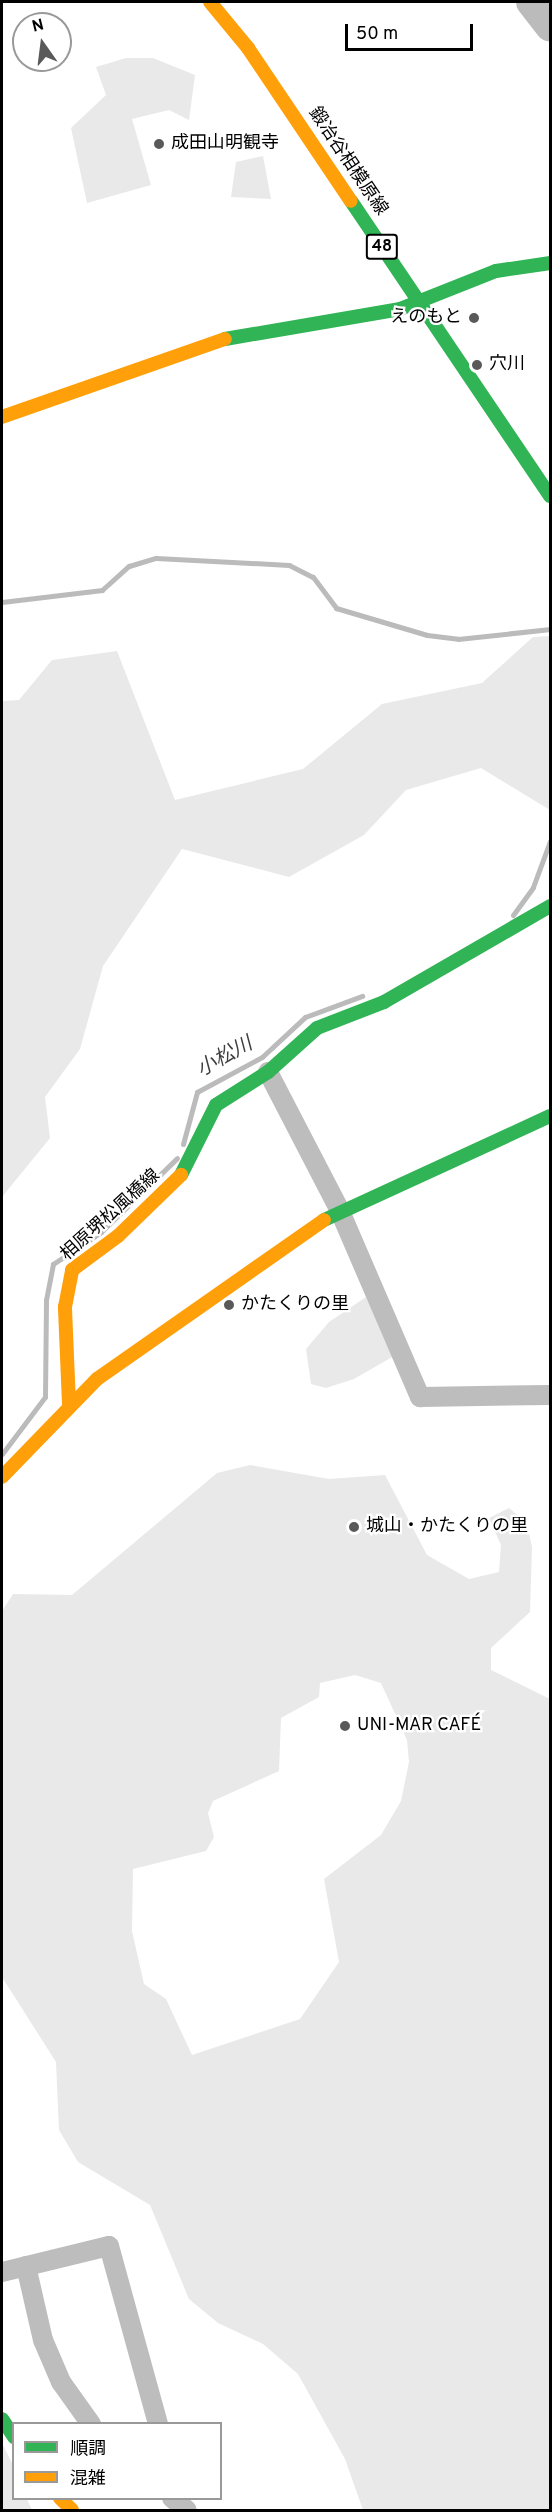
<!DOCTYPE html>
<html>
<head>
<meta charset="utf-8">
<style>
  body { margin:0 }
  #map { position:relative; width:552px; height:2512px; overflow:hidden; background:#fff; font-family:Overpass,"Noto Sans JP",sans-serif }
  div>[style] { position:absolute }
  .green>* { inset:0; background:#e9e9e9 }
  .stream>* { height:5px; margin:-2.5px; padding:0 2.5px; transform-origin:2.5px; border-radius:2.5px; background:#bbb }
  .river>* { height:30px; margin:-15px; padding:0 15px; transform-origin:15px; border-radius:15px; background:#bbb }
  .street>* { height:20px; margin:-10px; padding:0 10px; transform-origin:10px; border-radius:10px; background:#bdbdbd }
  .fast>* { height:14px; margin:-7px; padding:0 7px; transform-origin:7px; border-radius:7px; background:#30b455 }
  .slow>* { height:14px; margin:-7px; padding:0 7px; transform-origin:7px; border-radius:7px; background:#ff9f0a }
  .dots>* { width:16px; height:16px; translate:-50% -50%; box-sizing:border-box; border:3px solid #fff; border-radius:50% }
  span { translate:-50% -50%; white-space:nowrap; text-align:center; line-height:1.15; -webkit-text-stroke:4.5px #fff; paint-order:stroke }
  .shield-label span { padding:2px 4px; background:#fff; border:2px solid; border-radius:4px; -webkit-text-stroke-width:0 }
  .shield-label { font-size:16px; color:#000; font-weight:700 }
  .poi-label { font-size:18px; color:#000 }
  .left { translate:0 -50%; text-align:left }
  .right { translate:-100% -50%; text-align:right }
  .street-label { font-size:18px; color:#000 }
  .water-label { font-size:20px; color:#3f3f3f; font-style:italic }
  .frame { position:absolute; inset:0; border:3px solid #000; pointer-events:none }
  .legend { position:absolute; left:12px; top:2422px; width:210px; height:78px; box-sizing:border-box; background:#fff; border:2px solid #999; margin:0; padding:8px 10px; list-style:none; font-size:18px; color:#000 }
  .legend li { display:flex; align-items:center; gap:12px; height:30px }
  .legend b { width:30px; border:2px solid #999 }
  .north { position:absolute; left:12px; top:12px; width:60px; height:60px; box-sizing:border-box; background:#fff; border:2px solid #999; border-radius:50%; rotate:346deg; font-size:16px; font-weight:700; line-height:24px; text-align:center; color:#000 }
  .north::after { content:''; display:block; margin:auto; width:21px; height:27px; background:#595959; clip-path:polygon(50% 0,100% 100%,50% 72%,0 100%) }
  .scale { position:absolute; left:345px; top:24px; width:128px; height:27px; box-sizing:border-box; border:3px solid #000; border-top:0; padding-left:8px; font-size:18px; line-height:21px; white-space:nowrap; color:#000; -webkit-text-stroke:4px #fff; paint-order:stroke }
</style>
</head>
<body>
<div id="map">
  <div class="green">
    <i style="clip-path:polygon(126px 58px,153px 58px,195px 75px,189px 120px,169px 110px,132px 119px,151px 185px,87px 203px,71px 128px,106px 95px,96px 67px)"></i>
    <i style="clip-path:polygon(263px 156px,271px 199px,231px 197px,236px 162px)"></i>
    <i style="clip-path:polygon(550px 636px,550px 810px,481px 768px,406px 790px,364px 835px,289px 877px,182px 849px,103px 966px,80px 1049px,45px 1097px,50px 1138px,2px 1197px,2px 701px,19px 700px,52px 660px,117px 651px,175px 800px,303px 769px,382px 704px,482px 683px,533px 637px)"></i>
    <i style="clip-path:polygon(366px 1297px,394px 1356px,354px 1379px,326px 1388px,311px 1384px,306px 1349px,329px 1322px)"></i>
    <i style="clip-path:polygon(evenodd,250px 1465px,329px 1479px,385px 1475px,427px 1555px,469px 1579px,499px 1572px,501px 1545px,489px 1518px,509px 1508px,527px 1523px,532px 1547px,530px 1612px,491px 1648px,491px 1670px,550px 1699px,550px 2510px,363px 2510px,345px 2459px,298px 2374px,263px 2344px,218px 2323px,189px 2299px,150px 2205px,78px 2162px,59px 2130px,56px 2062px,2px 1977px,2px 1611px,13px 1594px,72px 1595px,217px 1473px,250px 1465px,355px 1675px,381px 1683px,407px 1740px,409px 1762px,401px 1801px,381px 1835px,324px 1879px,339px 1962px,300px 2019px,192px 2055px,166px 1999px,144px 1984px,132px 1931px,133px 1869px,206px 1851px,214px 1837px,208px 1813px,213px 1801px,279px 1771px,281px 1718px,319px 1697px,320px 1683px,355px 1675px)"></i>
    <i style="clip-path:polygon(2px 2443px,13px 2465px,14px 2498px,27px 2499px,32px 2510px,2px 2510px)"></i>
  </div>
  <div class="stream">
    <i style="left:2px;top:602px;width:101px;rotate:-6.8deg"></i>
    <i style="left:102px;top:590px;width:36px;rotate:-42deg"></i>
    <i style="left:129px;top:566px;width:28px;rotate:-17deg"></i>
    <i style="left:156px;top:558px;width:133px;rotate:3deg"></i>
    <i style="left:289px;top:565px;width:27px;rotate:27deg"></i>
    <i style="left:313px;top:577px;width:39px;rotate:53deg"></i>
    <i style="left:336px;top:608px;width:95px;rotate:16.5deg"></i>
    <i style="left:427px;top:635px;width:31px;rotate:7deg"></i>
    <i style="left:458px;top:639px;width:93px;rotate:-6.2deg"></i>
    <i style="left:513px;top:915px;width:34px;rotate:-54deg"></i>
    <i style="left:533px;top:887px;width:49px;rotate:-69.7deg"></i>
    <i style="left:183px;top:1144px;width:54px;rotate:-74.9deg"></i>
    <i style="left:197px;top:1092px;width:74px;rotate:-28.3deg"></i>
    <i style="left:262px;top:1057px;width:59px;rotate:-42.9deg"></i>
    <i style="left:305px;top:1017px;width:61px;rotate:-20.2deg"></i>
    <i style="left:2px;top:1454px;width:71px;rotate:-53deg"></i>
    <i style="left:45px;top:1397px;width:97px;rotate:-89.4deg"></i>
    <i style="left:46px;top:1300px;width:37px;rotate:-79deg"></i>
    <i style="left:53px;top:1264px;width:58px;rotate:-33.7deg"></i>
    <i style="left:101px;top:1232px;width:106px;rotate:-44.2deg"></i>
  </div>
  <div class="river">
    <i style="left:531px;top:2px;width:31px;rotate:52deg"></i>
  </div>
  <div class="street">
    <i style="left:268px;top:1072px;width:154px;rotate:62.6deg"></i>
    <i style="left:339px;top:1209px;width:205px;rotate:66.7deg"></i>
    <i style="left:420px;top:1397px;width:130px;rotate:-0.9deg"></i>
    <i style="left:26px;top:2266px;width:76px;rotate:77.1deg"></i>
    <i style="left:43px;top:2340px;width:46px;rotate:66.8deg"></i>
    <i style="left:61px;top:2382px;width:52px;rotate:54.5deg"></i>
    <i style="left:2px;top:2272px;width:110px;rotate:-13.7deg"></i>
    <i style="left:109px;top:2246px;width:185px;rotate:74.6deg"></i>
    <i style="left:172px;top:2498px;width:19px;rotate:39deg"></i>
  </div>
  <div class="fast">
    <i style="left:351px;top:201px;width:356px;rotate:56deg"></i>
    <i style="left:225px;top:339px;width:178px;rotate:-9.7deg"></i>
    <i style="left:400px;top:309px;width:103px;rotate:-21.6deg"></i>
    <i style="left:496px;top:271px;width:55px;rotate:-8.4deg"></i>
    <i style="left:181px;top:1175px;width:78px;rotate:-63.4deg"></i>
    <i style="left:216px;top:1105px;width:62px;rotate:-32.4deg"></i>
    <i style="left:268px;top:1072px;width:66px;rotate:-41.9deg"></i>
    <i style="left:317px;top:1028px;width:72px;rotate:-21.2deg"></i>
    <i style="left:384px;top:1002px;width:192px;rotate:-30deg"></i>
    <i style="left:324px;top:1220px;width:249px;rotate:-24.7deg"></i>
    <i style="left:2px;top:2419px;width:22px;rotate:56deg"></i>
  </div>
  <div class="slow">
    <i style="left:210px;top:2px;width:60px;rotate:50.4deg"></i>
    <i style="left:248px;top:48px;width:184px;rotate:56.1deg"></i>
    <i style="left:2px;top:417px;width:236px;rotate:-19.3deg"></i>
    <i style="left:69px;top:1404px;width:97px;rotate:-92.4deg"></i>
    <i style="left:65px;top:1307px;width:38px;rotate:-79deg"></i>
    <i style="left:72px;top:1270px;width:57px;rotate:-36.5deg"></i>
    <i style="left:118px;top:1236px;width:88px;rotate:-44.1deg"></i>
    <i style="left:2px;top:1477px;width:136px;rotate:-45.9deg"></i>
    <i style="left:97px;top:1379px;width:277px;rotate:-35deg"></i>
    <i style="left:60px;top:2498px;width:17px;rotate:45deg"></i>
  </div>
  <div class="dots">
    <i style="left:159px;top:144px;background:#595959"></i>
    <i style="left:474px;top:318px;background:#595959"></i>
    <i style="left:477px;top:365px;background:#595959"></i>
    <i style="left:229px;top:1305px;background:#595959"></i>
    <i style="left:354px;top:1527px;background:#595959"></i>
    <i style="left:345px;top:1726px;background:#595959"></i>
  </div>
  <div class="shield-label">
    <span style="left:382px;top:247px">48</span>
  </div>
  <div class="poi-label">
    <span class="left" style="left:171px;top:144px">成田山明観寺</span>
    <span class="right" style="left:462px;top:318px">えのもと</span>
    <span class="left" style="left:489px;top:365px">穴川</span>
    <span class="left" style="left:241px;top:1305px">かたくりの里</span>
    <span class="left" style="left:366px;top:1527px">城山・かたくりの里</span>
    <span class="left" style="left:357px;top:1726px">UNI-MAR CAFÉ</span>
  </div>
  <div class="street-label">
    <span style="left:347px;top:162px;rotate:56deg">鍛冶谷相模原線</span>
    <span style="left:111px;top:1216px;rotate:-42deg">相原堺松風橋線</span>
  </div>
  <div class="water-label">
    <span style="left:225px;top:1058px;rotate:-29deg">小松川</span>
  </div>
  <div class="frame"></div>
  <ul class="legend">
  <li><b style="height:8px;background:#30b455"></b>順調</li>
  <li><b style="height:8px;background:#ff9f0a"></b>混雑</li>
  </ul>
  <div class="north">N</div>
  <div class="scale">50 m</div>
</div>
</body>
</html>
